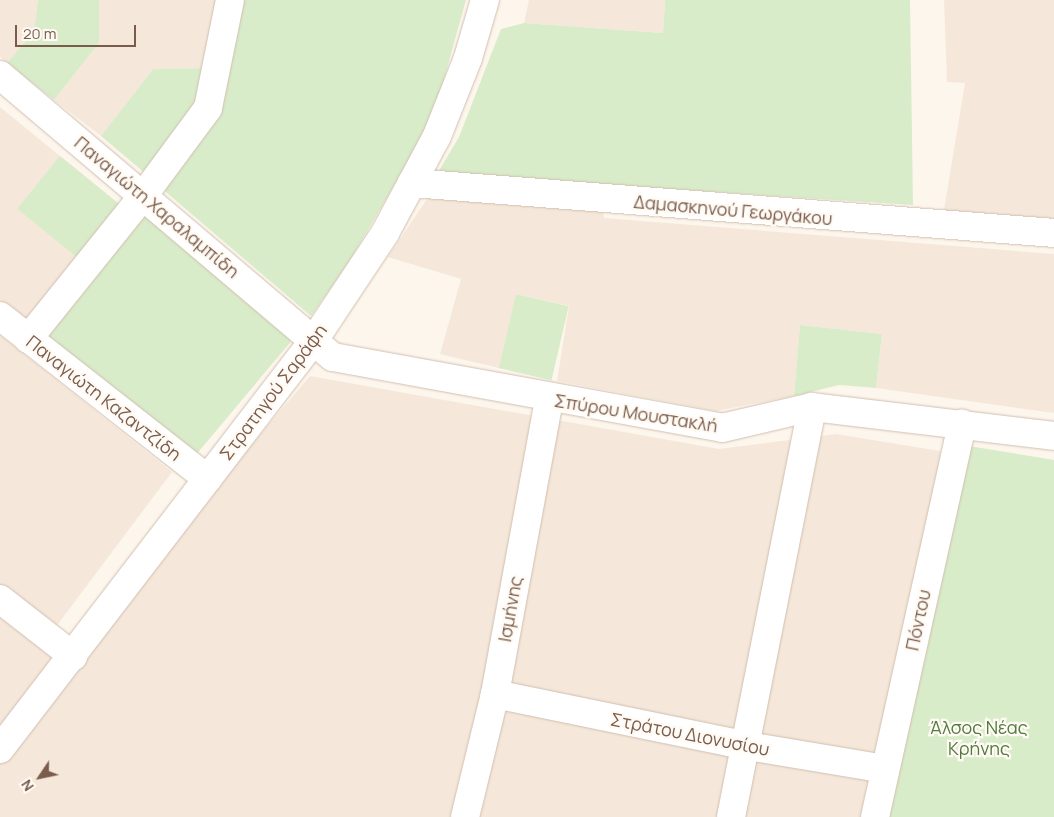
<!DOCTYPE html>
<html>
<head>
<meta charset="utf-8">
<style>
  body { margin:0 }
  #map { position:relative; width:1054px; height:817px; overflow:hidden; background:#fdf6ec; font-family:Manrope,sans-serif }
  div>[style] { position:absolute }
  .residential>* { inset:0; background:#f5e8da }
  .green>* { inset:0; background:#d8ecc9; transform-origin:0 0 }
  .roads { filter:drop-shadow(0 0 1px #d1beb0) drop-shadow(0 0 1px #d1beb0) }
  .minor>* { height:28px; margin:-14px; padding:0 14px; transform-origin:14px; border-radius:14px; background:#fff }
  span { translate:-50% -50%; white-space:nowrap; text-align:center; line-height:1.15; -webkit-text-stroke:4.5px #fffaf3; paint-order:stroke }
  .street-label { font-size:18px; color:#7a5c4d }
  .park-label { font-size:18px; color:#537a41 }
  .north { position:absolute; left:15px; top:752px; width:50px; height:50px; -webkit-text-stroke:4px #fffaf3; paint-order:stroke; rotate:236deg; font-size:14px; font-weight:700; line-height:20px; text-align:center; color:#7a5c4d }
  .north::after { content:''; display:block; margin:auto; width:18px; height:22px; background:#7a5c4d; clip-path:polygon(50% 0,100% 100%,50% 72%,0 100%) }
  .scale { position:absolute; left:15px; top:25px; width:121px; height:22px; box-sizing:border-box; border:2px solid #7a5c4d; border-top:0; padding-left:6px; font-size:15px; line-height:18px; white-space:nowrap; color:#7a5c4d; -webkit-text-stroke:4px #fffaf3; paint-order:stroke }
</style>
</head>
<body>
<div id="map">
  <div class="residential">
    <i style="clip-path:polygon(0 0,38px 0,34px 31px,7px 63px,0 57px)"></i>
    <i style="clip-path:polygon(99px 0,218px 0,210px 68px,153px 69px,101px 136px,54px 100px,99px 43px)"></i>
    <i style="clip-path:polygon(529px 0,665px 0,663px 33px,524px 23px)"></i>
    <i style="clip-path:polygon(944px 0,1054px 0,1054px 224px,943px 216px,965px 83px,947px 82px)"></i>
    <i style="clip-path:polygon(0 107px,121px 206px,27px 323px,0 300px)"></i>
    <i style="clip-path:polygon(429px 196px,603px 211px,604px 218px,1054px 254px,1054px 413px,876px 388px,882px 334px,800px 325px,794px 396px,716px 411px,557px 381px,569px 306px,516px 294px,503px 369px,440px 354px,461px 279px,388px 257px)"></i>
    <i style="clip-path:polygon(0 335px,172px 472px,55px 628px,0 585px)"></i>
    <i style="clip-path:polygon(310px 376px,719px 449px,836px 434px,946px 452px,869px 817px,0 817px,0 760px,201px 504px)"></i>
    <i style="clip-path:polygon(0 613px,59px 659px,0 733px)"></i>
  </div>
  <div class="green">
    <i style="clip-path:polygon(38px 0,99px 0,99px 43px,54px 100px,7px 63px,34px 31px)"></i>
    <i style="clip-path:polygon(235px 0,466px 0,439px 97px,419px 143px,349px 262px,311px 316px,160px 187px,215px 112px)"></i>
    <i style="clip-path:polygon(665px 0,910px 0,913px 205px,437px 174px,459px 137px,501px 29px,524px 23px,663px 33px)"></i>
    <i style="clip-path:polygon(210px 68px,201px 106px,147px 175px,101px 136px,153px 69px)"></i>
    <i style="left:60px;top:156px;width:79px;height:68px;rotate:39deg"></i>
    <i style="left:142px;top:211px;width:198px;height:164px;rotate:40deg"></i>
    <i style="left:516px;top:294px;width:54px;height:76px;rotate:13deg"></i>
    <i style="clip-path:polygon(800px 325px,882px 334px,876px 388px,839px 385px,794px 396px)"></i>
    <i style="clip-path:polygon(969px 446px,1054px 460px,1054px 817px,886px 817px)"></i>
  </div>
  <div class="roads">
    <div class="minor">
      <i style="left:0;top:75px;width:436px;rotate:40.3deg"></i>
      <i style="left:333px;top:357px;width:395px;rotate:10.3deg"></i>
      <i style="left:722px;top:428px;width:92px;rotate:-13.1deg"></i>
      <i style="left:812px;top:407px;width:244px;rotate:6.8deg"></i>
      <i style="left:412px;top:183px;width:644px;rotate:4.45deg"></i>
      <i style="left:0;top:316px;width:264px;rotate:38.1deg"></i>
      <i style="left:28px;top:339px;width:184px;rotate:-51.2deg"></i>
      <i style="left:143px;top:196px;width:109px;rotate:-53.5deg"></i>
      <i style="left:208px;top:108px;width:110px;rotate:-78.5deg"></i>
      <i style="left:0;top:599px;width:93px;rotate:38deg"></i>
      <i style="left:495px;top:694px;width:258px;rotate:11.6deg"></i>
      <i style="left:748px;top:746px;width:139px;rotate:9.5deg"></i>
      <i style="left:0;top:749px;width:516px;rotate:-52.49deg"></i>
      <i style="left:314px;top:340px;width:128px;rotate:-56.4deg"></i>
      <i style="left:385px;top:233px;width:110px;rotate:-61.8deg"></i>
      <i style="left:437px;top:136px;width:84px;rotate:-68.3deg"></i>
      <i style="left:468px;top:58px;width:60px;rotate:-73.7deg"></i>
      <i style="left:465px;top:817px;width:127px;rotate:-76.3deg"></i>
      <i style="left:495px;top:694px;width:300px;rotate:-79.6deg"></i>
      <i style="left:731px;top:817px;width:418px;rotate:-78.8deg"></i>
      <i style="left:875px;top:817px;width:403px;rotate:-77.5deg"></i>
    </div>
  </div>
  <div class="street-label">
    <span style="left:157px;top:207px;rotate:40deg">Παναγιώτη Χαραλαμπίδη</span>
    <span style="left:733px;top:210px;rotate:5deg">Δαμασκηνού Γεωργάκου</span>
    <span style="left:273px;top:392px;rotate:-53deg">Στρατηγού Σαράφη</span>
    <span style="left:104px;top:398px;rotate:38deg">Παναγιώτη Καζαντζίδη</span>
    <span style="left:636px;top:413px;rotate:9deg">Σπύρου Μουστακλή</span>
    <span style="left:510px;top:609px;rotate:-80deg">Ισμήνης</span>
    <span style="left:918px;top:620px;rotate:-78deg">Πόντου</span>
    <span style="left:690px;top:734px;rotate:11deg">Στράτου Διονυσίου</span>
  </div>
  <div class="park-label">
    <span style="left:979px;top:738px">Άλσος Νέας<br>Κρήνης</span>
  </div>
  <div class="north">N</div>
  <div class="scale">20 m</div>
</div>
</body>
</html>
